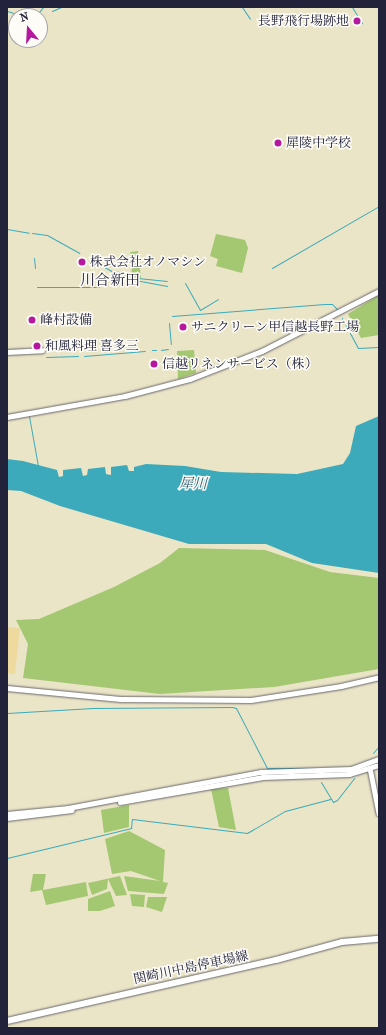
<!DOCTYPE html>
<html>
<head>
<meta charset="utf-8">
<style>
  body { margin:0 }
  #map { position:relative; width:386px; height:1035px; overflow:hidden; background:#ebe5c7; font-family:"IM FELL French Canon","Noto Serif JP",serif }
  div>[style] { position:absolute }
  .green>* { inset:0; background:#a4c771 }
  .sand>* { inset:0; background:#eeda9e }
  .water>* { inset:0; background:#3caaba }
  .stream>* { height:1px; margin:-0.5px; padding:0 0.5px; transform-origin:0.5px; border-radius:0.5px; background:#3caaba }
  .roads { filter:drop-shadow(0 0 1px #68666c) drop-shadow(0 0 1px #68666c) }
  .minor>* { height:4.5px; margin:-2.25px; padding:0 2.25px; transform-origin:2.25px; border-radius:2.25px; background:#fff }
  .major>* { height:6px; margin:-3px; padding:0 3px; transform-origin:3px; border-radius:3px; background:#fff }
  .dots>* { width:11px; height:11px; translate:-50% -50%; box-sizing:border-box; border:2px solid #fdfcf7; border-radius:50% }
  span { translate:-50% -50%; white-space:nowrap; text-align:center; line-height:1.15; -webkit-text-stroke:3px #fdfcf7; paint-order:stroke }
  .poi-label { font-size:13px; color:#22223b }
  .right { translate:-100% -50%; text-align:right }
  .left { translate:0 -50%; text-align:left }
  .street-label { font-size:13px; color:#22223b }
  .water-label { font-size:14px; color:#2e5f74; font-style:italic }
  .quarter-label { font-size:15px; color:#22223b }
  .frame { position:absolute; inset:0; border:8px solid #22223b; pointer-events:none }
  .north { position:absolute; left:8px; top:8px; width:40px; height:40px; box-sizing:border-box; background:#fdfcf7; border:1px solid #a5a5ac; border-radius:50%; rotate:342deg; font-size:11px; font-weight:700; line-height:16px; text-align:center; color:#22223b }
  .north::after { content:''; display:block; margin:auto; width:14px; height:18px; background:#b5179e; clip-path:polygon(50% 0,100% 100%,50% 72%,0 100%) }
</style>
</head>
<body>
<div id="map">
  <div class="green">
    <i style="clip-path:polygon(216px 234px,245px 240px,248px 248px,242px 273px,216px 266px,218px 259px,210px 256px)"></i>
    <i style="clip-path:polygon(138px 251px,141px 278px,132px 277px,130px 252px)"></i>
    <i style="clip-path:polygon(379px 295px,379px 335px,361px 338px,348px 314px)"></i>
    <i style="clip-path:polygon(194px 350px,196px 373px,178px 379px,177px 351px)"></i>
    <i style="clip-path:polygon(179px 548px,265px 550px,330px 572px,379px 578px,379px 669px,274px 687px,160px 694px,23px 678px,28px 644px,16px 620px,39px 619px,114px 587px,160px 563px)"></i>
    <i style="clip-path:polygon(228px 788px,236px 830px,219px 827px,211px 789px)"></i>
    <i style="clip-path:polygon(129px 805px,129px 827px,104px 833px,101px 810px)"></i>
    <i style="clip-path:polygon(129px 831px,165px 850px,163px 882px,168px 883px,164px 894px,128px 891px,124px 876px,160px 881px,131px 871px,112px 874px,105px 839px)"></i>
    <i style="clip-path:polygon(33px 874px,46px 874px,43px 890px,86px 882px,88px 896px,46px 905px,42px 890px,30px 892px)"></i>
    <i style="clip-path:polygon(120px 876px,127px 895px,116px 896px,108px 879px,107px 889px,92px 895px,88px 883px)"></i>
    <i style="clip-path:polygon(110px 891px,115px 906px,100px 911px,88px 911px,88px 899px)"></i>
    <i style="clip-path:polygon(130px 894px,145px 895px,144px 907px,132px 906px)"></i>
    <i style="clip-path:polygon(148px 897px,167px 897px,162px 912px,146px 907px)"></i>
  </div>
  <div class="sand">
    <i style="clip-path:polygon(7px 627px,20px 628px,15px 674px,7px 673px)"></i>
  </div>
  <div class="water">
    <i style="clip-path:polygon(379px 416px,379px 573px,312px 563px,266px 544px,189px 544px,60px 506px,21px 491px,7px 490px,7px 459px,23px 461px,57px 470px,59px 477px,63px 476px,63px 470px,81px 468px,83px 476px,87px 475px,88px 469px,105px 467px,106px 474px,111px 475px,111px 467px,127px 465px,129px 471px,134px 471px,134px 467px,146px 464px,185px 466px,221px 472px,297px 474px,343px 464px,350px 453px,356px 426px)"></i>
  </div>
  <div class="stream">
    <i style="left:242px;top:7px;width:14px;rotate:56deg"></i>
    <i style="left:352px;top:7px;width:19px;rotate:58deg"></i>
    <i style="left:7px;top:11px;width:17px;rotate:17deg"></i>
    <i style="left:52px;top:11px;width:10px;rotate:-24deg"></i>
    <i style="left:36px;top:16px;width:11px;rotate:-52deg"></i>
    <i style="left:7px;top:229px;width:22px;rotate:10deg"></i>
    <i style="left:32px;top:233px;width:15px;rotate:8deg"></i>
    <i style="left:47px;top:235px;width:37px;rotate:29deg"></i>
    <i style="left:34px;top:258px;width:10px;rotate:84deg"></i>
    <i style="left:97px;top:263px;width:31px;rotate:29deg"></i>
    <i style="left:124px;top:278px;width:44px;rotate:10.5deg"></i>
    <i style="left:272px;top:268px;width:124px;rotate:-30.1deg"></i>
    <i style="left:116px;top:271px;width:10px;rotate:24deg"></i>
    <i style="left:128px;top:277px;width:39px;rotate:6deg"></i>
    <i style="left:185px;top:283px;width:31px;rotate:61deg"></i>
    <i style="left:200px;top:310px;width:21px;rotate:-31deg"></i>
    <i style="left:37px;top:287px;width:62px"></i>
    <i style="left:172px;top:316px;width:153px;rotate:-4.5deg"></i>
    <i style="left:325px;top:304px;width:7px"></i>
    <i style="left:332px;top:304px;width:8px;rotate:45deg"></i>
    <i style="left:342px;top:318px;width:34px;rotate:62deg"></i>
    <i style="left:358px;top:348px;width:21px;rotate:-3deg"></i>
    <i style="left:169px;top:323px;width:21px;rotate:85deg"></i>
    <i style="left:152px;top:350px;width:4px"></i>
    <i style="left:161px;top:350px;width:7px;rotate:-8deg"></i>
    <i style="left:84px;top:356px;width:61px;rotate:-4.7deg"></i>
    <i style="left:46px;top:357px;width:32px;rotate:-2deg"></i>
    <i style="left:29px;top:416px;width:51px;rotate:79.8deg"></i>
    <i style="left:7px;top:713px;width:86px;rotate:-3.3deg"></i>
    <i style="left:93px;top:708px;width:139px;rotate:-0.4deg"></i>
    <i style="left:232px;top:707px;width:4px;rotate:14deg"></i>
    <i style="left:236px;top:708px;width:68px;rotate:62.7deg"></i>
    <i style="left:267px;top:768px;width:47px"></i>
    <i style="left:373px;top:753px;width:9px;rotate:-49deg"></i>
    <i style="left:321px;top:782px;width:23px;rotate:59deg"></i>
    <i style="left:333px;top:802px;width:4px;rotate:-27deg"></i>
    <i style="left:337px;top:800px;width:28px;rotate:-52deg"></i>
    <i style="left:7px;top:858px;width:128px;rotate:-13.6deg"></i>
    <i style="left:131px;top:828px;width:9px;rotate:-84deg"></i>
    <i style="left:132px;top:819px;width:116px;rotate:6.9deg"></i>
    <i style="left:247px;top:833px;width:44px;rotate:-30.1deg"></i>
    <i style="left:285px;top:811px;width:47px;rotate:-14.9deg"></i>
  </div>
  <div class="roads">
    <div class="minor">
      <i style="left:7px;top:352px;width:35px;rotate:-3deg"></i>
      <i style="left:7px;top:417px;width:120px;rotate:-10.1deg"></i>
      <i style="left:125px;top:396px;width:67px;rotate:-14.7deg"></i>
      <i style="left:190px;top:379px;width:77px;rotate:-21.3deg"></i>
      <i style="left:262px;top:351px;width:131px;rotate:-27.1deg"></i>
      <i style="left:7px;top:688px;width:116px;rotate:5.5deg"></i>
      <i style="left:122px;top:699px;width:129px;rotate:0.4deg"></i>
      <i style="left:251px;top:700px;width:91px;rotate:-8.8deg"></i>
      <i style="left:341px;top:686px;width:39px;rotate:-13deg"></i>
      <i style="left:370px;top:768px;width:46px;rotate:78.7deg"></i>
      <i style="left:120px;top:802px;width:145px;rotate:-9.9deg"></i>
      <i style="left:263px;top:777px;width:86px;rotate:-2deg"></i>
      <i style="left:349px;top:774px;width:31px;rotate:-17deg"></i>
      <i style="left:7px;top:814px;width:61px;rotate:-5.6deg"></i>
      <i style="left:68px;top:808px;width:196px;rotate:-10.6deg"></i>
      <i style="left:261px;top:772px;width:90px;rotate:-1.9deg"></i>
      <i style="left:351px;top:769px;width:30px;rotate:-20deg"></i>
      <i style="left:7px;top:818px;width:65px;rotate:-7deg"></i>
    </div>
    <div class="major">
      <i style="left:7px;top:1021px;width:276px;rotate:-12.8deg"></i>
      <i style="left:276px;top:960px;width:68px;rotate:-15.3deg"></i>
      <i style="left:342px;top:942px;width:37px;rotate:-5deg"></i>
    </div>
  </div>
  <div class="dots">
    <i style="left:357px;top:21px;background:#b5179e"></i>
    <i style="left:278px;top:143px;background:#b5179e"></i>
    <i style="left:82px;top:262px;background:#b5179e"></i>
    <i style="left:32px;top:320px;background:#b5179e"></i>
    <i style="left:183px;top:327px;background:#b5179e"></i>
    <i style="left:37px;top:346px;background:#b5179e"></i>
    <i style="left:154px;top:364px;background:#b5179e"></i>
  </div>
  <div class="poi-label">
    <span class="right" style="left:349px;top:21px">長野飛行場跡地</span>
    <span class="left" style="left:286px;top:143px">犀陵中学校</span>
    <span class="left" style="left:90px;top:262px">株式会社オノマシン</span>
    <span class="left" style="left:40px;top:320px">峰村設備</span>
    <span class="left" style="left:191px;top:327px">サニクリーン甲信越長野工場</span>
    <span class="left" style="left:45px;top:346px">和風料理 喜多三</span>
    <span class="left" style="left:162px;top:364px">信越リネンサービス（株）</span>
  </div>
  <div class="street-label">
    <span style="left:191px;top:968px;rotate:-12deg">関崎川中島停車場線</span>
  </div>
  <div class="water-label">
    <span style="left:193px;top:484px;rotate:1deg">犀川</span>
  </div>
  <div class="quarter-label">
    <span style="left:110px;top:281px">川合新田</span>
  </div>
  <div class="frame"></div>
  <div class="north">N</div>
</div>
</body>
</html>
